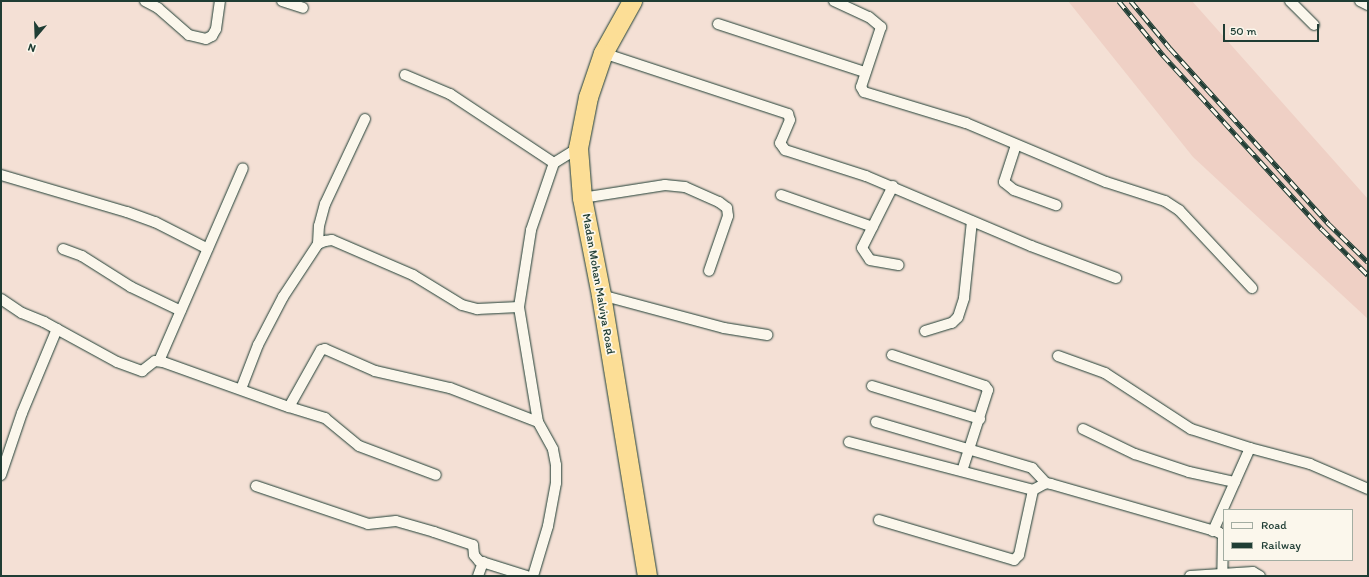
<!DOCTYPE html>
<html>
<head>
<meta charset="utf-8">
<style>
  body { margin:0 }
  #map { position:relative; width:1369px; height:577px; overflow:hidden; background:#f4e0d5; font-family:Itim,sans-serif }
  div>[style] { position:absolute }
  .built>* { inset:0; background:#efd0c5 }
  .roads { filter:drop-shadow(0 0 1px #1f3d34) drop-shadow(0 0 1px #1f3d34) }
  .street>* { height:10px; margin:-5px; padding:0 5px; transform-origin:5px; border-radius:5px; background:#fbf7ec }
  .highway>* { height:19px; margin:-9.5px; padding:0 9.5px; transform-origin:9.5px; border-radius:9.5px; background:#fcde96 }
  .rail>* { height:4.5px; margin-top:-2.25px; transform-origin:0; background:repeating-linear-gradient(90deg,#fbf7ec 0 9px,#1f3d34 0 18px); box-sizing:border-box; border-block:1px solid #1f3d34 }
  span { translate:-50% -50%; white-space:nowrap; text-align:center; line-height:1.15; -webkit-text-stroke:3.5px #fbf7ec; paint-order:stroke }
  .street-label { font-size:12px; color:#1f3d34 }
  .frame { position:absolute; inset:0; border:2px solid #1f3d34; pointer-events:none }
  .legend { position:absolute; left:1223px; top:509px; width:130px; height:52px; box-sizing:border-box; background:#fbf7ec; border:1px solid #a3ada2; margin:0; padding:5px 7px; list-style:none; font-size:12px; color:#1f3d34 }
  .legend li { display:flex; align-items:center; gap:8px; height:20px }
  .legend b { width:20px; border:1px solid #a3ada2 }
  .north { position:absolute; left:16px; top:16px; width:40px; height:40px; -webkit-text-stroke:3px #fbf7ec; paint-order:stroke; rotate:199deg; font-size:11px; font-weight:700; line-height:16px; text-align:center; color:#1f3d34 }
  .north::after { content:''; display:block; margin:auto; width:14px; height:18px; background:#1f3d34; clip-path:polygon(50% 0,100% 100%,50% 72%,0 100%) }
  .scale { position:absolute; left:1223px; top:24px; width:96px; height:18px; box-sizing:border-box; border:2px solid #1f3d34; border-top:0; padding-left:5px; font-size:12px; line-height:14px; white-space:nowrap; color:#1f3d34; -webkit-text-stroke:3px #fbf7ec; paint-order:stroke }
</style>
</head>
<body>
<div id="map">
  <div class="built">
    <i style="clip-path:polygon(1068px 1px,1192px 1px,1368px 199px,1368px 319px,1193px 157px)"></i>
  </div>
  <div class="roads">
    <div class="street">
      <i style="left:145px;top:1px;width:15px;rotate:28deg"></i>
      <i style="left:158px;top:8px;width:41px;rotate:41.1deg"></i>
      <i style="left:189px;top:35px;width:17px;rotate:13deg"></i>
      <i style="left:206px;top:39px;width:7px;rotate:-27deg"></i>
      <i style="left:212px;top:36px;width:8px;rotate:-60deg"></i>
      <i style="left:216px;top:29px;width:28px;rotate:-82deg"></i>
      <i style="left:282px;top:1px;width:22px;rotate:18deg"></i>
      <i style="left:834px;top:1px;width:38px;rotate:25deg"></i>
      <i style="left:869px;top:17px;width:16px;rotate:40deg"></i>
      <i style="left:881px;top:27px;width:63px;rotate:108.4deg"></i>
      <i style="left:861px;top:87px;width:6px;rotate:59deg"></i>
      <i style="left:864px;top:92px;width:107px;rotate:16.9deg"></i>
      <i style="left:966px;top:123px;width:152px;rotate:22.9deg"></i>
      <i style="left:1106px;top:182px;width:62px;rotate:17.9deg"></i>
      <i style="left:1165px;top:201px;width:17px;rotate:33deg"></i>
      <i style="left:1179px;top:210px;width:107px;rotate:46.9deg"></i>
      <i style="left:1290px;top:1px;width:34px;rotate:45deg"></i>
      <i style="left:1360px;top:1px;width:9px;rotate:27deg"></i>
      <i style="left:718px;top:24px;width:155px;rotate:18.1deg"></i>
      <i style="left:603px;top:53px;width:195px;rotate:18.2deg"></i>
      <i style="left:788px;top:114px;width:6px;rotate:72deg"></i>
      <i style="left:790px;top:120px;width:25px;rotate:113deg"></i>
      <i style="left:780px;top:143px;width:9px;rotate:54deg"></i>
      <i style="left:785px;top:150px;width:85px;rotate:17.8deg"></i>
      <i style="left:866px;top:176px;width:179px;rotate:23deg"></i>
      <i style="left:1031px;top:246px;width:91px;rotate:20.6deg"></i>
      <i style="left:405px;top:75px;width:49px;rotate:22.9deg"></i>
      <i style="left:450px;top:94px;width:125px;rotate:33.6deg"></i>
      <i style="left:1016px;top:145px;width:39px;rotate:108deg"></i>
      <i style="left:1004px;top:182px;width:13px;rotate:39deg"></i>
      <i style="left:1014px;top:190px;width:45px;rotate:19.7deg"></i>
      <i style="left:1px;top:175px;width:131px;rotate:16.4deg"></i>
      <i style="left:127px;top:212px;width:30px;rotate:20deg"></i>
      <i style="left:155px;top:222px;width:59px;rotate:27deg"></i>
      <i style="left:893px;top:186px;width:69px;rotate:116.6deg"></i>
      <i style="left:862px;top:248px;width:14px;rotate:56deg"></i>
      <i style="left:870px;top:260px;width:29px;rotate:10deg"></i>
      <i style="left:781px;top:195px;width:97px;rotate:19.2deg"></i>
      <i style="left:582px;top:198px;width:84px;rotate:-8.9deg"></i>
      <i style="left:665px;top:185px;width:20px;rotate:6deg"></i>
      <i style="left:685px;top:187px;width:37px;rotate:24deg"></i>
      <i style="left:719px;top:202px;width:10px;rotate:37deg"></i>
      <i style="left:727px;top:208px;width:8px;rotate:83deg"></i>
      <i style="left:728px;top:216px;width:58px;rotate:109.1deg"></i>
      <i style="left:318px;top:244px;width:18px;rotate:-87deg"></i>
      <i style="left:319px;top:226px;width:23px;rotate:-75deg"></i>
      <i style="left:325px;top:204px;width:94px;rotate:-64.8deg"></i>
      <i style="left:63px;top:249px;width:20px;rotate:20deg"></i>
      <i style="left:82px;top:256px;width:58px;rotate:32.3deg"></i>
      <i style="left:131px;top:287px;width:55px;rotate:25.6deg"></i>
      <i style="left:601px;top:295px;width:127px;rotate:15deg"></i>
      <i style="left:724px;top:328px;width:44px;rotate:9.2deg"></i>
      <i style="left:1px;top:299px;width:25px;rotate:34deg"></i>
      <i style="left:22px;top:313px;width:24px;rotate:22deg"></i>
      <i style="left:44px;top:322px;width:83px;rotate:28.7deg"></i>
      <i style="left:117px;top:362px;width:27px;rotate:20deg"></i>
      <i style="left:142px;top:371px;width:16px;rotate:-38deg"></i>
      <i style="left:155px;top:361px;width:8px;rotate:7deg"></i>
      <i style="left:163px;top:362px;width:134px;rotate:19.7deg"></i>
      <i style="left:289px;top:407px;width:65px;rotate:-60.7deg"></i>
      <i style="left:321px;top:350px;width:4px;rotate:-14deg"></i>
      <i style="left:325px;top:349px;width:55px;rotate:23.7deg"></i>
      <i style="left:375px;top:371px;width:77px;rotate:12.8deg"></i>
      <i style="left:450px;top:388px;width:94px;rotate:21.1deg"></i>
      <i style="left:925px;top:331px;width:28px;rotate:-17deg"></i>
      <i style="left:952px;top:323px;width:8px;rotate:-45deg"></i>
      <i style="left:958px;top:317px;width:20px;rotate:-72deg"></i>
      <i style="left:964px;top:298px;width:77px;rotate:-84.1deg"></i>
      <i style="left:892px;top:355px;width:98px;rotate:18.4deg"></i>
      <i style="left:985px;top:386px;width:5px;rotate:53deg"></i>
      <i style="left:988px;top:390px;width:85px;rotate:107.8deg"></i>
      <i style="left:1058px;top:356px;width:50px;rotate:19.9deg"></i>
      <i style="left:1105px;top:373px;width:103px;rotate:33.1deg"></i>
      <i style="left:1191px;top:429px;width:62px;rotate:17.9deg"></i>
      <i style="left:1250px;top:448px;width:91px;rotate:114deg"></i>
      <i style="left:159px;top:361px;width:210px;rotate:-66.5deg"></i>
      <i style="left:872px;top:386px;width:113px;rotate:17deg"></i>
      <i style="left:241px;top:389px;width:47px;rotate:-68.9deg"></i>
      <i style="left:258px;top:345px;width:54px;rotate:-62.5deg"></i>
      <i style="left:283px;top:297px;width:64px;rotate:-56.6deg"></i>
      <i style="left:318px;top:244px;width:8px;rotate:-23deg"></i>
      <i style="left:325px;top:241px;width:7px;rotate:-8deg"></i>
      <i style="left:332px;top:240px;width:88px;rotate:23.4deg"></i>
      <i style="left:413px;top:275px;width:57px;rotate:31.5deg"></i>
      <i style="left:462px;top:305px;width:16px;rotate:15deg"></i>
      <i style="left:477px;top:309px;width:42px;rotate:-2.7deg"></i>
      <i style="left:289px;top:407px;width:38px;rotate:17deg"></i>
      <i style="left:325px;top:418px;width:44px;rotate:39.5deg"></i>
      <i style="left:359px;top:446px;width:82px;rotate:20.6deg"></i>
      <i style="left:876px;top:422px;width:163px;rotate:16.4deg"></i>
      <i style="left:1032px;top:468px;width:21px;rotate:47deg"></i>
      <i style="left:1083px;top:429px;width:58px;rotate:25.7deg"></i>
      <i style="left:1135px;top:454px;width:57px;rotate:18.4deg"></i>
      <i style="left:1189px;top:472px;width:47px;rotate:12.3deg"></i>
      <i style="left:849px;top:442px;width:190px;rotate:14.6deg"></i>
      <i style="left:1033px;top:490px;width:15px;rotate:-28deg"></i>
      <i style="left:1046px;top:483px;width:5px;rotate:11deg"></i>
      <i style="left:1051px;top:484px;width:174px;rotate:16deg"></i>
      <i style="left:1218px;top:532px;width:6px;rotate:31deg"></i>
      <i style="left:1223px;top:535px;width:39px;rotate:91deg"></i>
      <i style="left:1250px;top:448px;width:62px;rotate:14.9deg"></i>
      <i style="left:1310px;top:464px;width:63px;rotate:23.3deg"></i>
      <i style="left:1px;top:475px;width:65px;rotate:-71.3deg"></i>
      <i style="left:22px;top:413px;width:91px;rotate:-67.4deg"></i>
      <i style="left:256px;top:486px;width:118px;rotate:18.7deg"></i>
      <i style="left:368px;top:524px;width:28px;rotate:-6deg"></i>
      <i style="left:396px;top:521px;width:40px;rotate:16deg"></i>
      <i style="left:434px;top:532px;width:41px;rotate:18.4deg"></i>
      <i style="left:473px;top:545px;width:10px;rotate:84deg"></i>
      <i style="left:474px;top:555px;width:8px;rotate:50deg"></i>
      <i style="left:479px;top:561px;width:50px;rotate:17.4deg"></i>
      <i style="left:879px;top:520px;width:141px;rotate:16.5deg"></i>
      <i style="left:1014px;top:560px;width:7px;rotate:-45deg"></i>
      <i style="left:1019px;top:555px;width:66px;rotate:-77.8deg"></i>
      <i style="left:478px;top:576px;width:15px;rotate:-70deg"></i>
      <i style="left:533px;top:576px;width:52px;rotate:-73.3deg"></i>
      <i style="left:548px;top:526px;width:44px;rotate:-79.5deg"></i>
      <i style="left:556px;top:483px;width:18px;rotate:-90deg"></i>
      <i style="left:556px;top:465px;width:16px;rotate:-101deg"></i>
      <i style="left:553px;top:449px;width:31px;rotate:-119deg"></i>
      <i style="left:538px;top:422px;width:117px;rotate:-99.4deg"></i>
      <i style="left:519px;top:307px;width:78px;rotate:-81.1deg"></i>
      <i style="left:531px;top:230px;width:71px;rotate:-71.1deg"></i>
      <i style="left:554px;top:163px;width:28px;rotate:-32deg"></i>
      <i style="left:1190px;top:576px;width:63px;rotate:-3.6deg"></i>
      <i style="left:1253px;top:572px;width:8px;rotate:30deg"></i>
    </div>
    <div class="highway">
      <i style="left:632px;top:1px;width:60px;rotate:119.1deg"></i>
      <i style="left:603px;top:53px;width:46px;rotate:108.8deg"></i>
      <i style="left:588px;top:97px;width:52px;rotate:101.1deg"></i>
      <i style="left:578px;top:148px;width:50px;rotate:85.4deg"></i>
      <i style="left:582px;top:198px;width:99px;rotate:78.9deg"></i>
      <i style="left:601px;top:295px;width:285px;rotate:80.7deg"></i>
    </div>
  </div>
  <div class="rail">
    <i style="left:1119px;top:1px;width:70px;rotate:50.8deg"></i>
    <i style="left:1163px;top:55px;width:236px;rotate:47.6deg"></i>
    <i style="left:1322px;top:229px;width:65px;rotate:45deg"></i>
    <i style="left:1131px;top:1px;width:61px;rotate:50.3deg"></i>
    <i style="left:1170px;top:48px;width:236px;rotate:47.9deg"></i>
    <i style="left:1328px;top:223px;width:56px;rotate:44.3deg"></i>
  </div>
  <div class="street-label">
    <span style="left:598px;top:284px;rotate:80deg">Madan Mohan Malviya Road</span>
  </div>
  <div class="frame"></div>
  <ul class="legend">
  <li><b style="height:5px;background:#fbf7ec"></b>Road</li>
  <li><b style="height:5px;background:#1f3d34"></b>Railway</li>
  </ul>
  <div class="north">N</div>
  <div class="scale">50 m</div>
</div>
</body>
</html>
